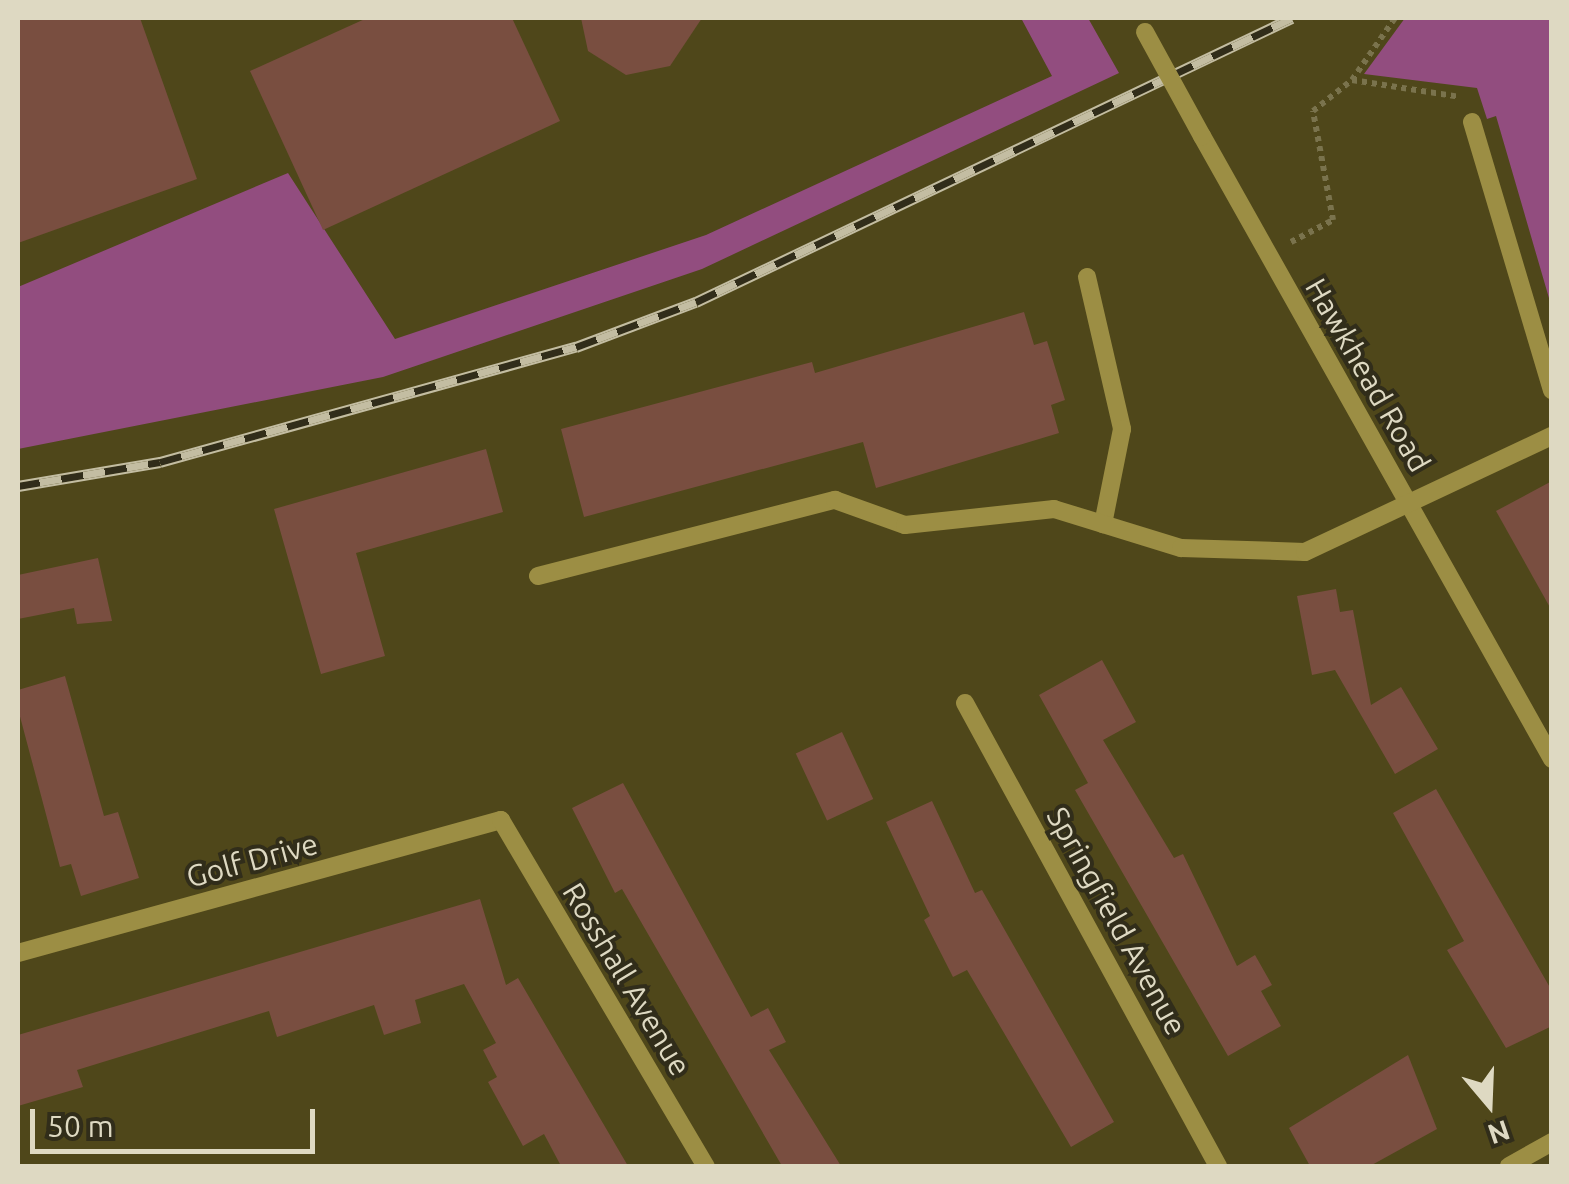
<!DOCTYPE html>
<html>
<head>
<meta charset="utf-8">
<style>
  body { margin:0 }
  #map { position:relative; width:1569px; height:1184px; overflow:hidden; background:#4f471a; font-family:Ubuntu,sans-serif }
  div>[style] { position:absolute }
  .green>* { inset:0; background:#924d7f }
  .building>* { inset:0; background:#794e40; transform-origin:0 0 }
  .path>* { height:6px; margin-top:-3px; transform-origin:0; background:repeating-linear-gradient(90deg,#7a734d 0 5px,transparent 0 10px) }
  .minor>* { height:18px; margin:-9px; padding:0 9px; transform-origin:9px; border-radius:9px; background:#9c8e44 }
  .rail>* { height:11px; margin-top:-5.5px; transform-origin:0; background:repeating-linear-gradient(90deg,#312d1a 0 22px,#c3bda2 0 44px); box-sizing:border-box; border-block:2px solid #c3bda2 }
  .minor-bridge>* { height:18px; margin:-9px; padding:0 9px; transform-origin:9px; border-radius:9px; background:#9c8e44 }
  span { translate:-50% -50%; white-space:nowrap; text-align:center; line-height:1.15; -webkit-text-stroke:8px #312d1a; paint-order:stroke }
  .street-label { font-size:30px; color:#ded9c2 }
  .frame { position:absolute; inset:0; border:20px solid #ded9c2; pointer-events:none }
  .north { position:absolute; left:1439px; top:1054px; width:100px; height:100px; -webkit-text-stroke:8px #312d1a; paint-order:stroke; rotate:161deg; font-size:28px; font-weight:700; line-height:40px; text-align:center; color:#ded9c2 }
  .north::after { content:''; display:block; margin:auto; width:35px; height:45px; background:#ded9c2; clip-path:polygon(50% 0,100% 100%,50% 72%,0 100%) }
  .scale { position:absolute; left:30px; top:1109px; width:285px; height:45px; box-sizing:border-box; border:5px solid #ded9c2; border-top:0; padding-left:12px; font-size:30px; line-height:35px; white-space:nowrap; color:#ded9c2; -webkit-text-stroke:8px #312d1a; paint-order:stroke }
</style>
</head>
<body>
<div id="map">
  <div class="green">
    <i style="clip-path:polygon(1021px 18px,1088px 18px,1119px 73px,702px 269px,383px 377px,18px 449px,18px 287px,288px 173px,395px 339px,706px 235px,1052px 76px)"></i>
    <i style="clip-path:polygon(1405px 18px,1551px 18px,1551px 305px,1496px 116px,1487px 119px,1477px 88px,1364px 74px)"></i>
  </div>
  <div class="building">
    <i style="clip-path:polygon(18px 18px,140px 18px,197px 179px,18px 243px)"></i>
    <i style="clip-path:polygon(367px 18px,512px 18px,560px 121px,323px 230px,250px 71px)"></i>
    <i style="clip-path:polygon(581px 18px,702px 18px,670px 66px,626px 75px,588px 51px)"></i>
    <i style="clip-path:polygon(1024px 312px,1034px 345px,1047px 341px,1065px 400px,1051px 405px,1059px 433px,876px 488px,863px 442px,584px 517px,561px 429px,812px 362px,815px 373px)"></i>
    <i style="clip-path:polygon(486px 449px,503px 512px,356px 553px,385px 656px,321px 674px,274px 509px)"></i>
    <i style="clip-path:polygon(1552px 481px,1552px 611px,1496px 511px)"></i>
    <i style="clip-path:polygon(98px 558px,112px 621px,77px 624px,74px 608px,18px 619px,18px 575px)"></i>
    <i style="clip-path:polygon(1336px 589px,1340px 612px,1353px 610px,1371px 705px,1401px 687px,1438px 749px,1395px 774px,1335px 670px,1312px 675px,1297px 596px)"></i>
    <i style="clip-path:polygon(1102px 660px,1136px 722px,1103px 740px,1174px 858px,1183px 854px,1237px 966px,1255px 955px,1272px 985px,1261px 991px,1281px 1026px,1228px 1056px,1075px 790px,1088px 783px,1039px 695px)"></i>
    <i style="clip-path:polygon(65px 676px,104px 816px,118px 812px,139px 878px,81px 896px,71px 864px,60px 867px,18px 709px,18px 690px)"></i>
    <i style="left:842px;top:732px;width:74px;height:51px;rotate:65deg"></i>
    <i style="clip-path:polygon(623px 783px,751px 1017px,768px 1008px,786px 1042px,769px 1050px,841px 1166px,782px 1166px,622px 889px,615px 893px,572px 808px)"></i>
    <i style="clip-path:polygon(1436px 789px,1552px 991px,1552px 1026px,1506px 1048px,1447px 950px,1464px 941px,1393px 813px)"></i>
    <i style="clip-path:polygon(932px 801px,975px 893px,982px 890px,1114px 1122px,1071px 1147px,967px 970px,953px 977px,924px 920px,930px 916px,886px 822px)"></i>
    <i style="clip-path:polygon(480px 899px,506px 985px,518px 978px,628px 1166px,561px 1166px,544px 1134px,523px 1146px,488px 1082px,497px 1077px,483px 1050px,496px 1043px,464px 984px,415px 1000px,421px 1023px,384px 1035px,374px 1005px,277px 1037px,269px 1011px,77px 1070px,83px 1087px,18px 1106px,18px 1035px)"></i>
    <i style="clip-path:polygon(1408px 1055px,1437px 1129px,1370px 1166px,1310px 1166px,1289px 1128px)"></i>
  </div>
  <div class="path">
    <i style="left:1352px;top:80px;width:109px;rotate:8.9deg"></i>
    <i style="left:1291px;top:242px;width:47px;rotate:-27.6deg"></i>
    <i style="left:1333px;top:220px;width:111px;rotate:-100.4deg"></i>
    <i style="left:1313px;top:111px;width:50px;rotate:-38.5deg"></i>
    <i style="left:1352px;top:80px;width:75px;rotate:-55.3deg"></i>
  </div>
  <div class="minor">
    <i style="left:1472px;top:122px;width:280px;rotate:73.4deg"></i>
    <i style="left:1202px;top:136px;width:715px;rotate:60.67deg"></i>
    <i style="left:1087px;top:277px;width:156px;rotate:77deg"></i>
    <i style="left:1122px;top:429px;width:97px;rotate:101.3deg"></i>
    <i style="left:538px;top:576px;width:307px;rotate:-14.4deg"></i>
    <i style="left:835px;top:500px;width:74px;rotate:19.7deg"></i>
    <i style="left:905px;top:525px;width:150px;rotate:-6.1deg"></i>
    <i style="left:1054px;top:509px;width:133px;rotate:17.1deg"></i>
    <i style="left:1181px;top:548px;width:124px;rotate:1.8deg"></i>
    <i style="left:1305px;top:552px;width:273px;rotate:-25.2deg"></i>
    <i style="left:965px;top:703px;width:528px;rotate:61.35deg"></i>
    <i style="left:18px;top:953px;width:501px;rotate:-15.4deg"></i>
    <i style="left:501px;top:820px;width:402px;rotate:59.4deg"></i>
    <i style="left:1509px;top:1166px;width:49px;rotate:-29.2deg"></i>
  </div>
  <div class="rail">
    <i style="left:18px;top:486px;width:144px;rotate:-9.6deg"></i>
    <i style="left:160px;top:462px;width:432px;rotate:-15.5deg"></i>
    <i style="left:576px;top:347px;width:128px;rotate:-20.6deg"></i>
    <i style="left:696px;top:302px;width:660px;rotate:-25.48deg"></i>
  </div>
  <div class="minor-bridge">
    <i style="left:1145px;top:32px;width:119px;rotate:61.3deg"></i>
  </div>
  <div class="street-label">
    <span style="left:1368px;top:375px;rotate:60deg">Hawkhead Road</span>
    <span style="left:252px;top:860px;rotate:-15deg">Golf Drive</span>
    <span style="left:1117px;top:921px;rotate:61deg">Springfield Avenue</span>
    <span style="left:627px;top:979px;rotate:59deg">Rosshall Avenue</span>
  </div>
  <div class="frame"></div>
  <div class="north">N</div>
  <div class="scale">50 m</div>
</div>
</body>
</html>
